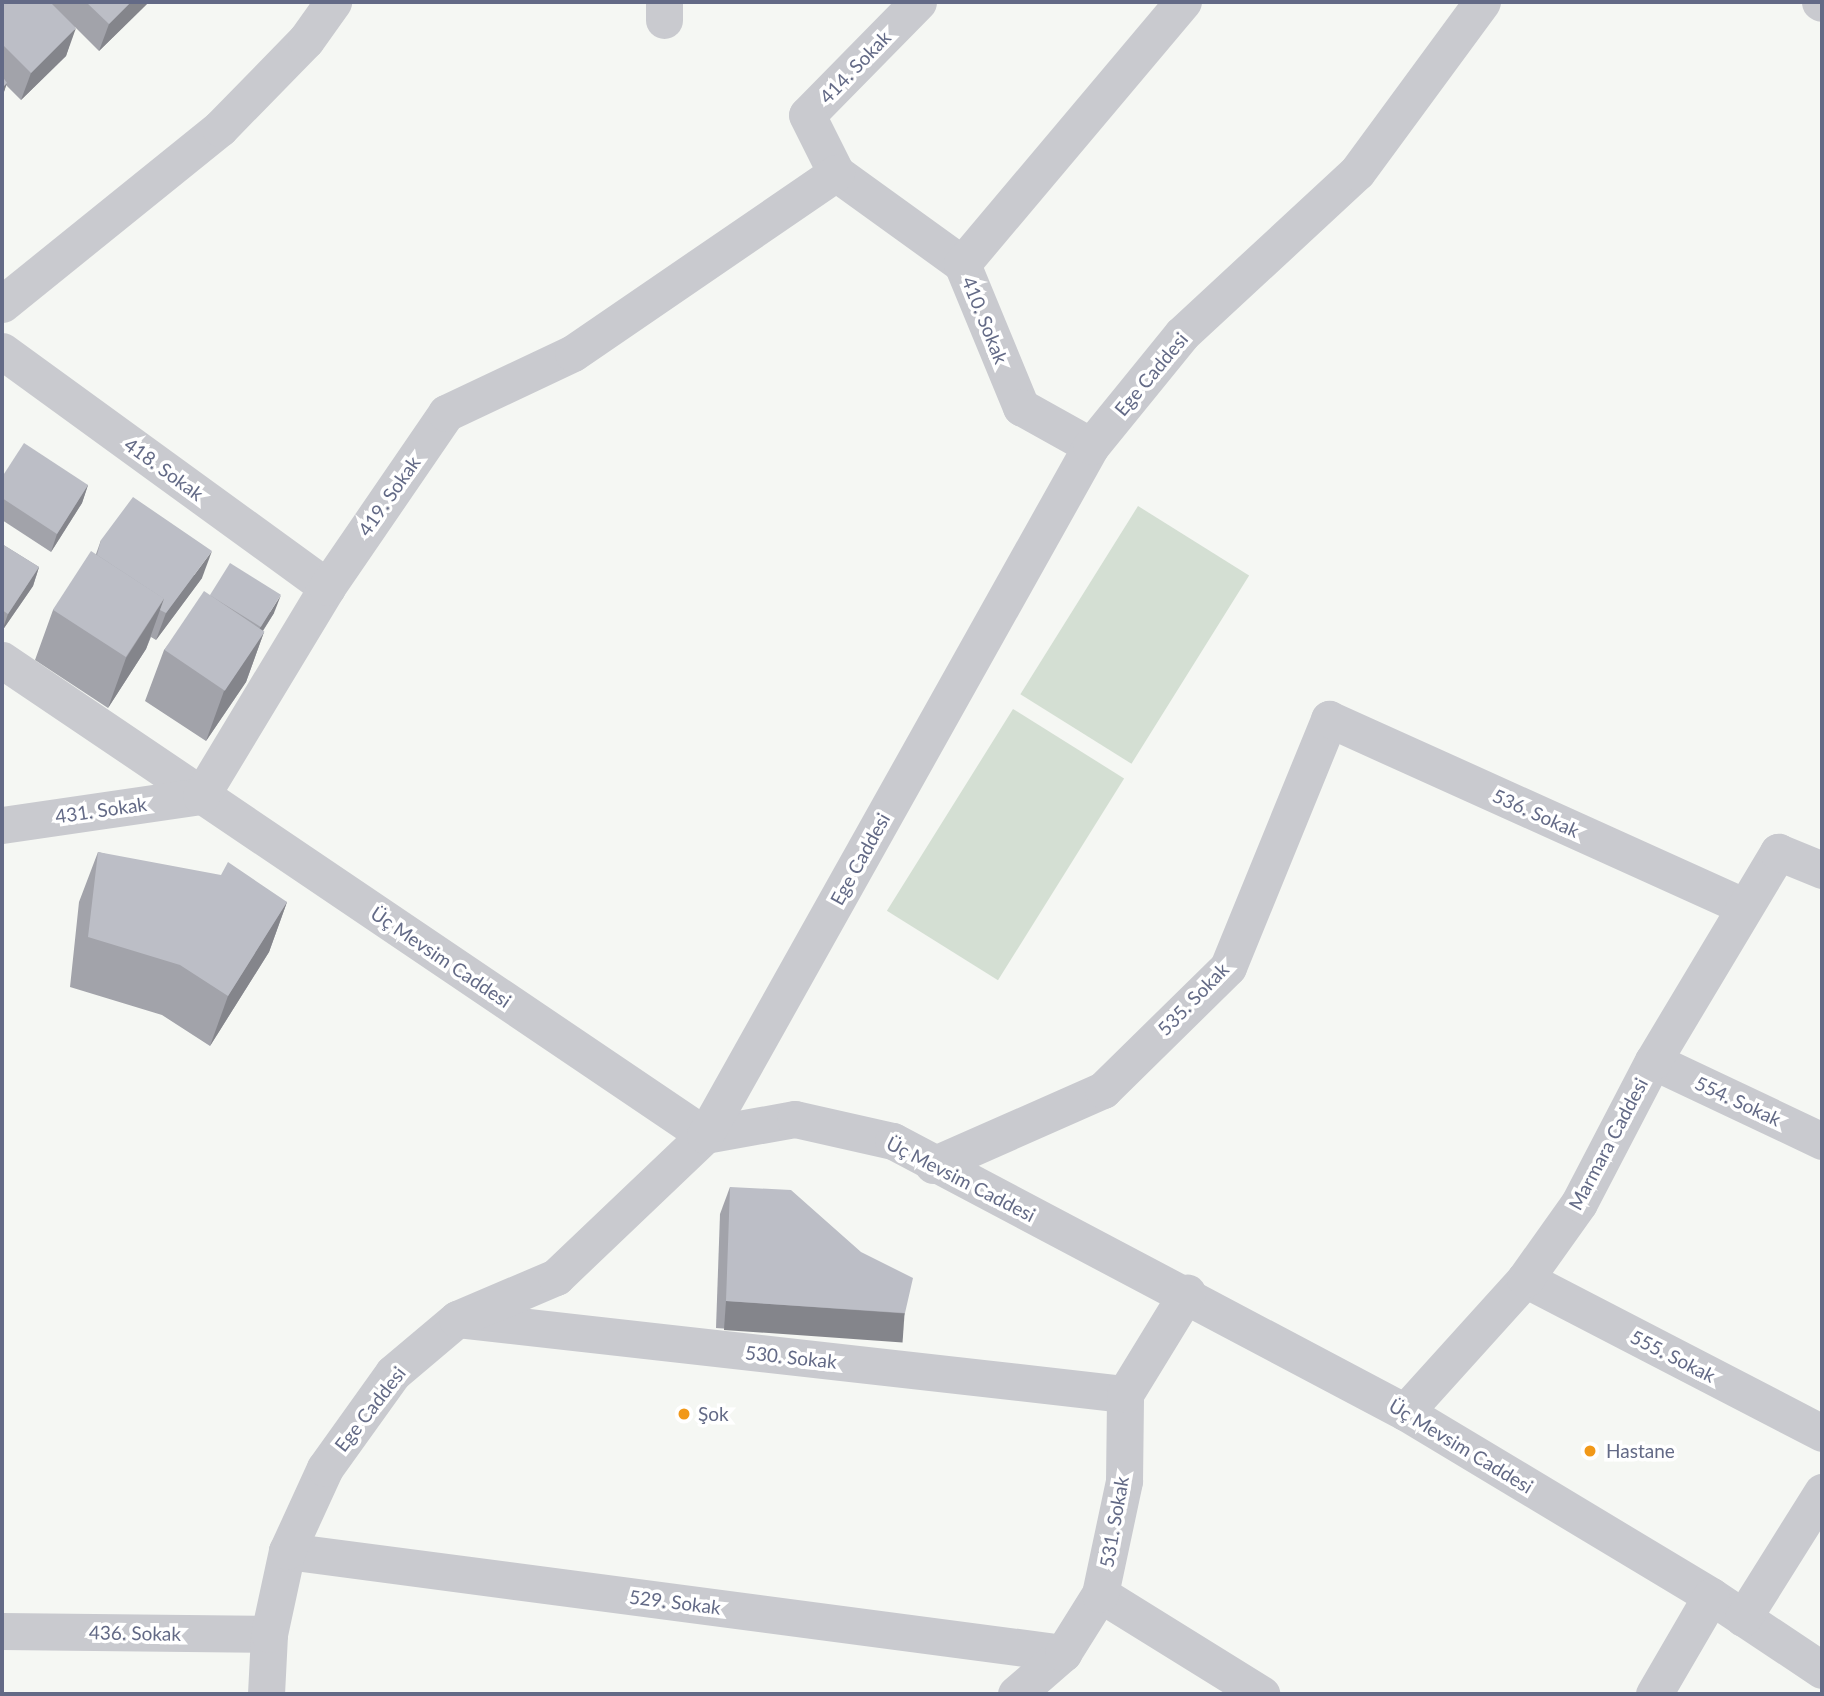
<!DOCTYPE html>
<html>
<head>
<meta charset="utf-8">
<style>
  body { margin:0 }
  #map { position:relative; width:1824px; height:1696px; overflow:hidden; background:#f5f7f3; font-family:Lato,sans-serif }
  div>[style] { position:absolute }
  .green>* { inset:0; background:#d4dfd3; transform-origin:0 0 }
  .minor>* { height:37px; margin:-18.5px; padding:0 18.5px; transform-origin:18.5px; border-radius:18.5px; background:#c9cacf }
  .wall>* { inset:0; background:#a2a3aa }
  .shaded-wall>* { inset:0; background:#84858b; transform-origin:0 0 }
  .building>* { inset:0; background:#bcbec6; transform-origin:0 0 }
  .dots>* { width:19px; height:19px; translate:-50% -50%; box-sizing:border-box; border:4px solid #fff; border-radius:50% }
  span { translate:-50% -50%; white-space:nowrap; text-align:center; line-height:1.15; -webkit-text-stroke:7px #fff; paint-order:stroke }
  .street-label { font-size:19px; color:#636a86 }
  .poi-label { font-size:19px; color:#636a86 }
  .left { translate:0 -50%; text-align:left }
  .frame { position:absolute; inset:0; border:4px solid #636a86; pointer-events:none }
</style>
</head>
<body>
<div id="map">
  <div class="green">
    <i style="left:1138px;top:506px;width:131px;height:222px;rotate:32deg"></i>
    <i style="left:1013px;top:709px;width:131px;height:238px;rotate:32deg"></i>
  </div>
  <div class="minor">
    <i style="left:918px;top:2px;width:158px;rotate:134.5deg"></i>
    <i style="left:807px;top:115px;width:65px;rotate:63.4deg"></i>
    <i style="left:836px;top:173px;width:155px;rotate:35.8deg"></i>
    <i style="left:962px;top:264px;width:155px;rotate:67.6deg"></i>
    <i style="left:1021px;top:407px;width:80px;rotate:29.1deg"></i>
    <i style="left:1820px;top:2px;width:2px;rotate:27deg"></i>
    <i style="left:664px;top:20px;width:18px;rotate:-90deg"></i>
    <i style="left:962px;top:264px;width:343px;rotate:-49.9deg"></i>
    <i style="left:2px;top:304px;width:280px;rotate:-38.9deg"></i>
    <i style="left:220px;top:128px;width:123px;rotate:-45.7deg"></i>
    <i style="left:306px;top:40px;width:47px;rotate:-54.6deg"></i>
    <i style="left:2px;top:351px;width:402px;rotate:36deg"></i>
    <i style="left:2px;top:660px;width:848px;rotate:34.05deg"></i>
    <i style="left:705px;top:1135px;width:91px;rotate:-10.1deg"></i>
    <i style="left:795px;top:1119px;width:100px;rotate:12.7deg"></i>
    <i style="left:893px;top:1141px;width:579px;rotate:27.89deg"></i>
    <i style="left:1405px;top:1412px;width:357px;rotate:31deg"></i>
    <i style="left:1711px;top:1596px;width:133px;rotate:33.7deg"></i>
    <i style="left:2px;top:825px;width:201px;rotate:-8.3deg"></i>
    <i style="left:201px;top:796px;width:244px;rotate:-58.9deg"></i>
    <i style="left:327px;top:587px;width:211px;rotate:-55.6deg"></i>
    <i style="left:446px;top:413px;width:140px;rotate:-25.3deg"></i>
    <i style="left:573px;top:353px;width:319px;rotate:-34.4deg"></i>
    <i style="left:1653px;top:1061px;width:187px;rotate:25.3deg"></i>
    <i style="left:933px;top:1165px;width:186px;rotate:-23.8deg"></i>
    <i style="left:1103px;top:1090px;width:175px;rotate:-44.5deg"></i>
    <i style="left:1228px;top:967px;width:268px;rotate:-67.8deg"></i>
    <i style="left:1329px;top:719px;width:454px;rotate:24.3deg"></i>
    <i style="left:1525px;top:1279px;width:335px;rotate:27.4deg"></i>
    <i style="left:458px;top:1319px;width:671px;rotate:6.42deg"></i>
    <i style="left:1405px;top:1412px;width:179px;rotate:-47.9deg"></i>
    <i style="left:1525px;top:1279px;width:93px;rotate:-54.6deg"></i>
    <i style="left:1579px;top:1203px;width:160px;rotate:-62.5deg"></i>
    <i style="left:1653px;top:1061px;width:244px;rotate:-59.1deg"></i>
    <i style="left:1778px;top:852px;width:48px;rotate:22.2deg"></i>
    <i style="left:287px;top:1551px;width:783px;rotate:7.49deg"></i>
    <i style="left:1100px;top:1594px;width:190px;rotate:31.8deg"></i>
    <i style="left:1743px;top:1618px;width:149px;rotate:-57.9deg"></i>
    <i style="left:2px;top:1631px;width:267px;rotate:0.6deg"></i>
    <i style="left:266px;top:1694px;width:60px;rotate:-87.1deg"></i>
    <i style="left:269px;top:1634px;width:85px;rotate:-77.8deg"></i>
    <i style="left:287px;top:1551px;width:91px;rotate:-65.4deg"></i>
    <i style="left:325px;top:1468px;width:117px;rotate:-54.4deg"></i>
    <i style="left:393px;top:1373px;width:84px;rotate:-40.2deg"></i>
    <i style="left:457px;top:1319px;width:108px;rotate:-23deg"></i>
    <i style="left:556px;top:1277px;width:206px;rotate:-43.6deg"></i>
    <i style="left:705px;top:1135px;width:790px;rotate:-60.74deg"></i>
    <i style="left:1091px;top:446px;width:144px;rotate:-50.9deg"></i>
    <i style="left:1182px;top:334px;width:238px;rotate:-42.8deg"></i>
    <i style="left:1357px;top:172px;width:211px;rotate:-53.7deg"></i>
    <i style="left:1016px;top:1694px;width:62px;rotate:-41.1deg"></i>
    <i style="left:1063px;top:1653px;width:70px;rotate:-57.9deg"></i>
    <i style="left:1100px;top:1594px;width:116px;rotate:-78deg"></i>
    <i style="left:1124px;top:1481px;width:87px;rotate:-89.3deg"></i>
    <i style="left:1125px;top:1394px;width:119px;rotate:-58.5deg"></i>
    <i style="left:1654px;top:1694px;width:113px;rotate:-59.8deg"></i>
  </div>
  <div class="wall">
    <i style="clip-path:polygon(2px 2px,149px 2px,99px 51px,75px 27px,66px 56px,21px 100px,6px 85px,2px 98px)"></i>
    <i style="clip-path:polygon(2px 477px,88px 485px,82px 503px,51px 552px,2px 520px)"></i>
    <i style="clip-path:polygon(101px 540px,202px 578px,156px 640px,151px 637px,146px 649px,108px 708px,35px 660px,53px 610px,96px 554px)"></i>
    <i style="clip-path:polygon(2px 544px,39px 567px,33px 586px,2px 631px)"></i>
    <i style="clip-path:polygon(209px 595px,274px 613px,263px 631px,264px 632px,246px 682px,206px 741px,145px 701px,164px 650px)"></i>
    <i style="clip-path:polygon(98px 852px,287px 902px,269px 952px,210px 1046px,162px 1015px,70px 987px,79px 902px)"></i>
    <i style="clip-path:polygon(730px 1187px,905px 1313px,895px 1341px,716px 1328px,720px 1214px)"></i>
  </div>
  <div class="shaded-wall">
    <i style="clip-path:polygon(131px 2px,149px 2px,99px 51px,109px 24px)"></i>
    <i style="clip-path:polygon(76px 28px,66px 56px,21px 100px,31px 73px)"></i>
    <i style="clip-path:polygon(7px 83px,2px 98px,2px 88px)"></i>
    <i style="clip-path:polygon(88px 485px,82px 503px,51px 552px,57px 534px)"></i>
    <i style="clip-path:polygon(212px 551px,202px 578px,156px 640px,166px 613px)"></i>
    <i style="clip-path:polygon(39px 567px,33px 586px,2px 631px,8px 614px)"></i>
    <i style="clip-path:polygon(281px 595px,274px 613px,244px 660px,251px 642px)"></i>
    <i style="clip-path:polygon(164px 599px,146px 649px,108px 708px,126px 658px)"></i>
    <i style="clip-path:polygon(264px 632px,246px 682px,206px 741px,224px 691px)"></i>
    <i style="clip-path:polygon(287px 902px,269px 952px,210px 1046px,228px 996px)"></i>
    <i style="left:726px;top:1301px;width:179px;height:29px;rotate:4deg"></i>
  </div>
  <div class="building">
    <i style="clip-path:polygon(2px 2px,50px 2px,76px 28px,31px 73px,2px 44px)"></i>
    <i style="clip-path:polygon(86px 2px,131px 2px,109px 24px)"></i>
    <i style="clip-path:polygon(2px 76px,7px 83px,2px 88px)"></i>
    <i style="clip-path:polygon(24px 443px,88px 485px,57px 534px,2px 498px,2px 477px)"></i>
    <i style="clip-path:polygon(133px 497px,212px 551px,166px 613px,160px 610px,164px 599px,97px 555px,101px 540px)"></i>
    <i style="clip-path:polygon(2px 544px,39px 567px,8px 614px,2px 610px)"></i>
    <i style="left:91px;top:551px;width:87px;height:70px;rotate:33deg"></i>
    <i style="left:230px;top:563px;width:60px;height:38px;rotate:32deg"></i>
    <i style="left:204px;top:591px;width:73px;height:71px;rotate:34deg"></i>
    <i style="clip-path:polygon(98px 852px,221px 875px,228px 862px,287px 902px,228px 996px,180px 965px,88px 937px)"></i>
    <i style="clip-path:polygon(730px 1187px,791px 1190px,861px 1252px,913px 1278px,905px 1313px,726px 1301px)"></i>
  </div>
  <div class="dots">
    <i style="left:684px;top:1414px;background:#f19818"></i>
    <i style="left:1590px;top:1451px;background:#f19818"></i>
  </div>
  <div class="street-label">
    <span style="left:855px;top:67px;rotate:-46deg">414. Sokak</span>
    <span style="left:985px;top:320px;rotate:68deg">410. Sokak</span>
    <span style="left:1151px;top:374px;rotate:-50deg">Ege Caddesi</span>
    <span style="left:164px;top:469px;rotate:36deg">418. Sokak</span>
    <span style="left:389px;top:496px;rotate:-55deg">419. Sokak</span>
    <span style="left:101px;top:810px;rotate:-8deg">431. Sokak</span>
    <span style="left:1536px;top:813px;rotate:24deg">536. Sokak</span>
    <span style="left:860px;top:859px;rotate:-61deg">Ege Caddesi</span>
    <span style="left:441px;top:957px;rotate:34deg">Üç Mevsim Caddesi</span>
    <span style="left:1193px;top:999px;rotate:-46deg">535. Sokak</span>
    <span style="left:1738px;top:1101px;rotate:25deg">554. Sokak</span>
    <span style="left:1608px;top:1144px;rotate:-62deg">Marmara Caddesi</span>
    <span style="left:961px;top:1179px;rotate:27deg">Üç Mevsim Caddesi</span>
    <span style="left:1673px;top:1356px;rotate:27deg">555. Sokak</span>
    <span style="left:791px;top:1357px;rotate:6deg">530. Sokak</span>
    <span style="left:370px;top:1409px;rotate:-52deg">Ege Caddesi</span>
    <span style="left:1461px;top:1446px;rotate:31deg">Üç Mevsim Caddesi</span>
    <span style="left:1114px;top:1522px;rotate:-80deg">531. Sokak</span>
    <span style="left:675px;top:1602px;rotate:7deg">529. Sokak</span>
    <span style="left:135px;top:1633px;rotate:1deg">436. Sokak</span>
  </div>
  <div class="poi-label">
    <span class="left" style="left:698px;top:1414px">Şok</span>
    <span class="left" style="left:1606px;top:1451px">Hastane</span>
  </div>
  <div class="frame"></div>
</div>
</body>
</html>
